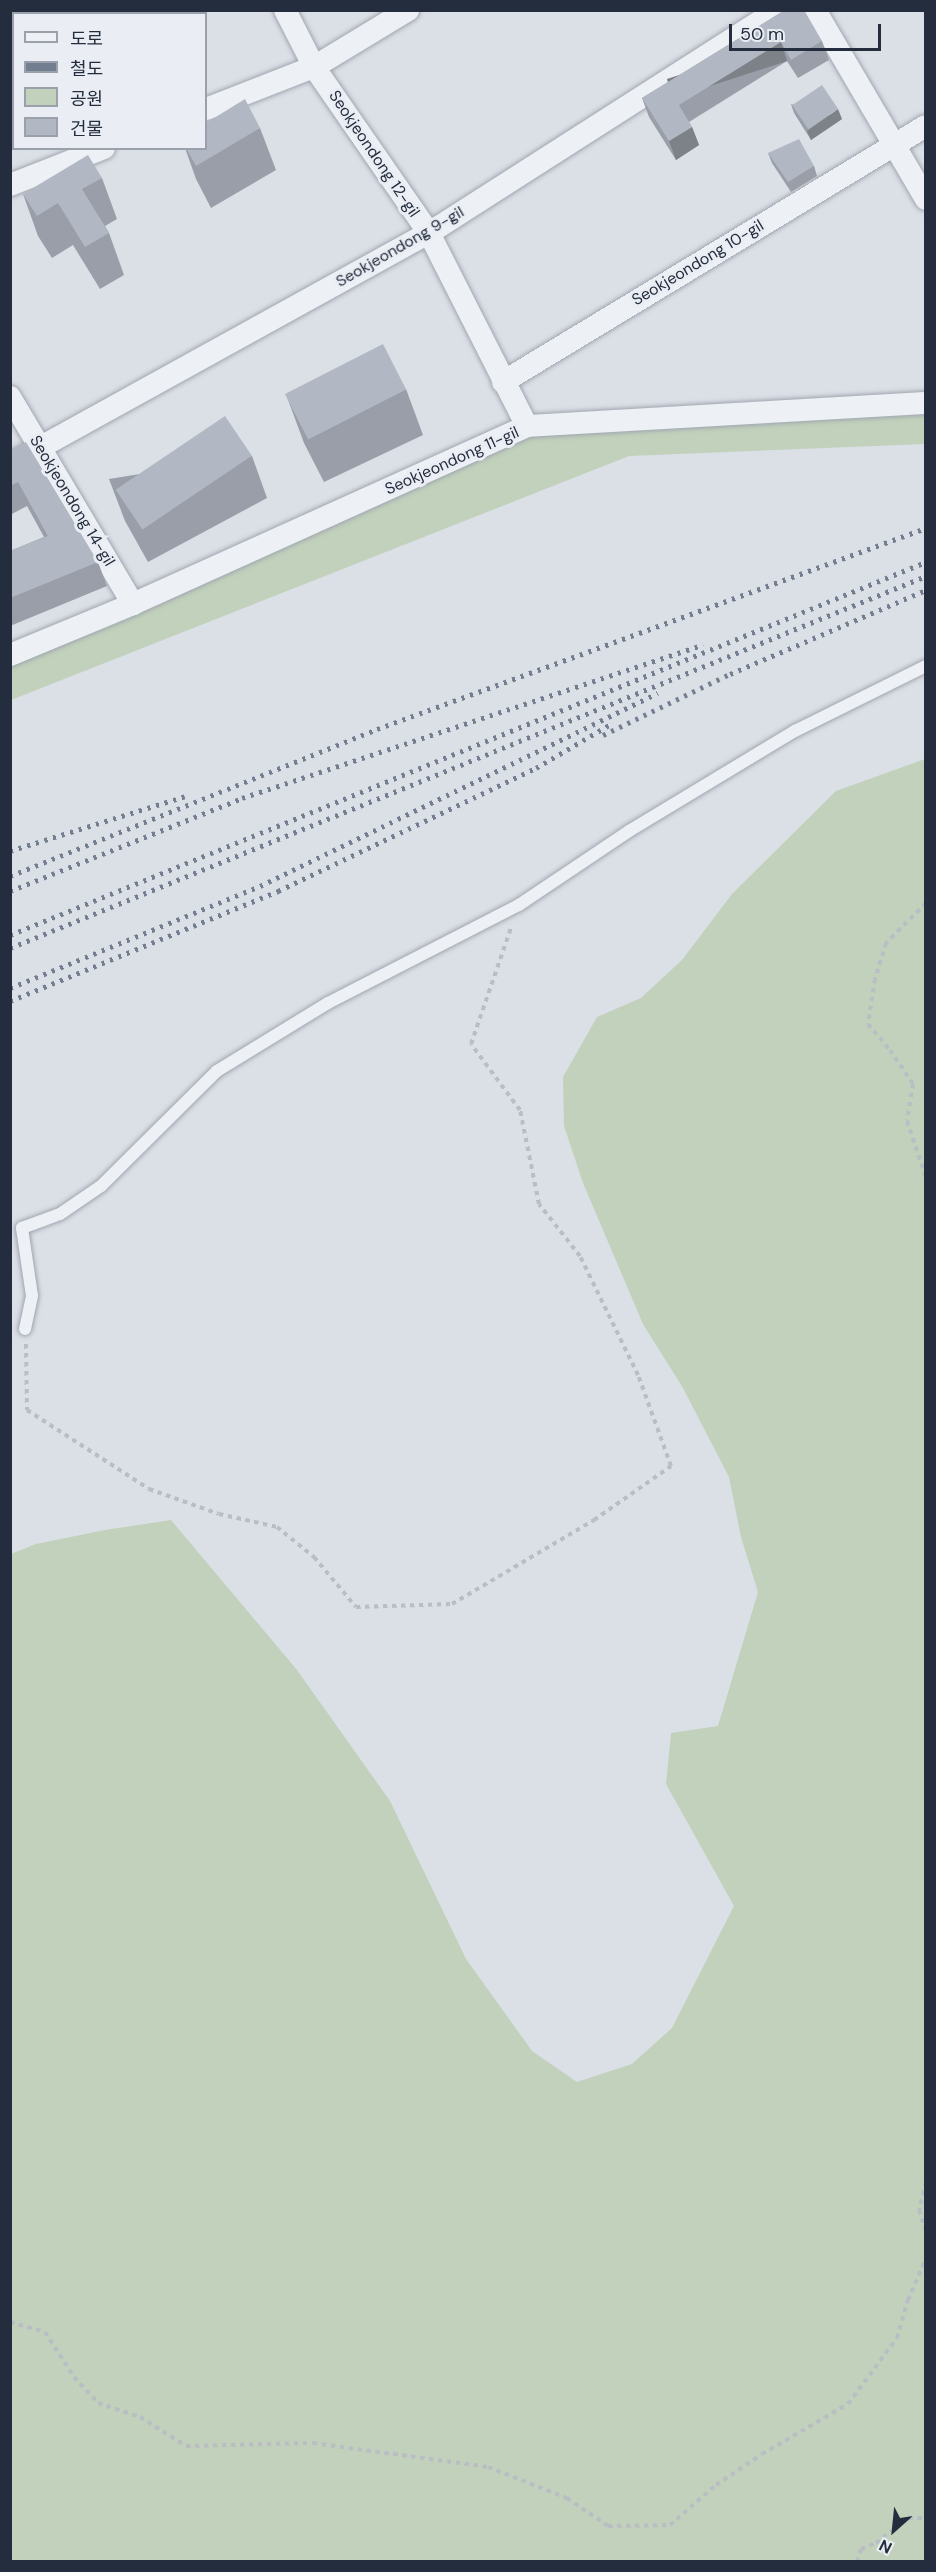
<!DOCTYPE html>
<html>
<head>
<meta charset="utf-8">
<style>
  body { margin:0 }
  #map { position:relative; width:936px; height:2572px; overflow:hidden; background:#dbdfe6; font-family:"DM Sans","Noto Sans KR",sans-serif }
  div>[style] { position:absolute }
  .green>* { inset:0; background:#c1d1bb }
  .path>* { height:4px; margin-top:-2px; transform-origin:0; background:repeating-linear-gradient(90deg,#b9bdc4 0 4.5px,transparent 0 9px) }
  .roads { filter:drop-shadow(0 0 2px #a0a6b0) drop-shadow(0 0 2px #a0a6b0) }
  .lane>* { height:12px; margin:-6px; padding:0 6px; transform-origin:6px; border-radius:6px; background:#edf0f4 }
  .street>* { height:22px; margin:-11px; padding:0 11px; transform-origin:11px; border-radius:11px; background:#edf0f4 }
  .rail>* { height:4.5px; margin-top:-2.25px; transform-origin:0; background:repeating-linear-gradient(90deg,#737f90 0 3px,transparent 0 9px) }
  .wall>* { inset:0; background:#999ea8 }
  .shaded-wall>* { inset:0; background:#7d8188; transform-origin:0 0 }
  .building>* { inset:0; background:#b2b8c3; transform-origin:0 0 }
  span { translate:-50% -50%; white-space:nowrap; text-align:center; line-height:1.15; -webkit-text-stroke:6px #eaeef4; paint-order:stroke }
  .street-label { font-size:16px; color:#242d3d }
  .frame { position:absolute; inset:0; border:12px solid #242d3d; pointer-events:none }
  .legend { position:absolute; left:12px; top:12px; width:195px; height:138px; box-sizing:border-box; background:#eaeef4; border:2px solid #9ba1ab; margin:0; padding:8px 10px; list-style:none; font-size:18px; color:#242d3d }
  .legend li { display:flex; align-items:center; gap:12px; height:30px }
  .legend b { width:30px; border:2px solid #9ba1ab }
  .north { position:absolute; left:864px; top:2500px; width:60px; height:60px; -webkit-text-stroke:4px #eaeef4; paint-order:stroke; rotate:207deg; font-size:16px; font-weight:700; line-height:24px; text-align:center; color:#242d3d }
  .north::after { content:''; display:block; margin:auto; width:21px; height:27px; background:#242d3d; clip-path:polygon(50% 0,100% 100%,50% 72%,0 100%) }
  .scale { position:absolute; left:729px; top:24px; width:152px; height:27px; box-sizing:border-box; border:3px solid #242d3d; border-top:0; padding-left:8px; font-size:18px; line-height:21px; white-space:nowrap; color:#242d3d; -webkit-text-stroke:4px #eaeef4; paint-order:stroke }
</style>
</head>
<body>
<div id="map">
  <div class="green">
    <i style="clip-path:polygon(925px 407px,925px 444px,629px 456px,11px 700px,11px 660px,556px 426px)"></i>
    <i style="clip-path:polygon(925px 759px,925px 2561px,11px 2561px,11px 1554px,36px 1544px,105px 1530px,171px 1520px,297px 1670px,390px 1801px,466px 1959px,532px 2051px,577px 2082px,632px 2064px,672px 2028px,734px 1906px,666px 1784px,671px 1733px,718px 1726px,758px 1592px,741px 1537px,729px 1477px,683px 1388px,643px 1324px,583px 1183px,564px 1126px,563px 1077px,597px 1017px,641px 998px,682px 960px,732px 894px,836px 791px)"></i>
  </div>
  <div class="path">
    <i style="left:926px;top:903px;width:57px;rotate:135deg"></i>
    <i style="left:886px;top:943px;width:38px;rotate:107deg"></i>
    <i style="left:875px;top:979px;width:46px;rotate:98.8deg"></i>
    <i style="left:868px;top:1024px;width:34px;rotate:50deg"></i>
    <i style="left:890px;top:1050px;width:41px;rotate:55.9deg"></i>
    <i style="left:913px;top:1084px;width:37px;rotate:99deg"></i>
    <i style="left:907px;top:1121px;width:59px;rotate:71.3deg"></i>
    <i style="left:26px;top:1344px;width:66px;rotate:89.1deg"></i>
    <i style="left:27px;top:1410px;width:145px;rotate:32.9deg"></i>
    <i style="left:149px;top:1489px;width:74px;rotate:19.7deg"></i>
    <i style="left:219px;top:1514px;width:59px;rotate:12.6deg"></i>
    <i style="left:277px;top:1527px;width:48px;rotate:39deg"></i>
    <i style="left:314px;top:1557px;width:65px;rotate:50deg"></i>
    <i style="left:356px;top:1607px;width:96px;rotate:-1.8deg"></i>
    <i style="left:452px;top:1604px;width:165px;rotate:-30.6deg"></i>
    <i style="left:594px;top:1520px;width:94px;rotate:-35deg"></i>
    <i style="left:671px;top:1466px;width:97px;rotate:-109.9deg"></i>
    <i style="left:638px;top:1375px;width:132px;rotate:-116deg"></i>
    <i style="left:580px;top:1256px;width:66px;rotate:-128.3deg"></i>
    <i style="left:539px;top:1204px;width:96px;rotate:-101.4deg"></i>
    <i style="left:520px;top:1110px;width:82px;rotate:-126.6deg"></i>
    <i style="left:471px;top:1044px;width:126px;rotate:-71deg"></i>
    <i style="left:926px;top:2182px;width:29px;rotate:104deg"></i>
    <i style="left:919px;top:2210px;width:23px;rotate:72deg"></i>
    <i style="left:10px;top:2322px;width:36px;rotate:16deg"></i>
    <i style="left:45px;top:2332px;width:54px;rotate:57.2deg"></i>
    <i style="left:74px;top:2377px;width:35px;rotate:47deg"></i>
    <i style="left:98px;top:2403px;width:44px;rotate:18.4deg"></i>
    <i style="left:140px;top:2417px;width:54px;rotate:32.2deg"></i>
    <i style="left:186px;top:2446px;width:127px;rotate:-1.4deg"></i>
    <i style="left:313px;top:2443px;width:177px;rotate:7.8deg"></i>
    <i style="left:488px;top:2467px;width:85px;rotate:21.4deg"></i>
    <i style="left:567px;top:2498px;width:50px;rotate:34.3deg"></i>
    <i style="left:608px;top:2526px;width:62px;rotate:-0.9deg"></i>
    <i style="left:670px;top:2525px;width:61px;rotate:-41deg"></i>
    <i style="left:716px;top:2485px;width:55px;rotate:-34deg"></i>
    <i style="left:762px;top:2454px;width:99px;rotate:-30.2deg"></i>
    <i style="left:848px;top:2404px;width:82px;rotate:-53.4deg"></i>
    <i style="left:897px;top:2338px;width:40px;rotate:-74deg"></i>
    <i style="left:908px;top:2300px;width:46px;rotate:-66.8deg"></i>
    <i style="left:857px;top:2562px;width:14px;rotate:-73deg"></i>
    <i style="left:861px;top:2549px;width:16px;rotate:-22deg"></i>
    <i style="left:876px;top:2543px;width:41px;rotate:-38deg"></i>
    <i style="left:908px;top:2518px;width:18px"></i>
  </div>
  <div class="roads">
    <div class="lane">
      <i style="left:25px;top:1329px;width:34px;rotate:-78deg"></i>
      <i style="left:32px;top:1296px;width:69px;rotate:-98.4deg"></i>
      <i style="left:22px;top:1228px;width:40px;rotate:-20.2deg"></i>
      <i style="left:60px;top:1214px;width:50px;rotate:-34.3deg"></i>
      <i style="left:101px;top:1186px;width:163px;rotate:-44.8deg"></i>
      <i style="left:217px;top:1071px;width:130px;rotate:-31.5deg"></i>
      <i style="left:328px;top:1003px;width:215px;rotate:-27.2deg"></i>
      <i style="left:519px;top:905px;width:133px;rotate:-33.9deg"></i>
      <i style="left:629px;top:831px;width:194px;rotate:-31.1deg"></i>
      <i style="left:795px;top:731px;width:146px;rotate:-26.4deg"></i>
    </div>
    <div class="street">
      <i style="left:285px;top:10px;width:64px;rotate:63deg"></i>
      <i style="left:314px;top:67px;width:202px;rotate:55.3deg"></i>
      <i style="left:429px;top:233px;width:216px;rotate:63.1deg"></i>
      <i style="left:815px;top:10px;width:219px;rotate:59.6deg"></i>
      <i style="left:37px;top:14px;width:6px;rotate:-39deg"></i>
      <i style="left:10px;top:29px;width:4px;rotate:-27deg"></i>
      <i style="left:206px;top:109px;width:116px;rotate:-21.3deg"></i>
      <i style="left:314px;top:67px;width:110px;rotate:-31.2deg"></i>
      <i style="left:10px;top:185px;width:101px;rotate:-21.5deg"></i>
      <i style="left:503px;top:382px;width:494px;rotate:-31.2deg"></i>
      <i style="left:10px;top:397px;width:241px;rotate:59.3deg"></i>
      <i style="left:10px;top:464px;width:478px;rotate:-28.9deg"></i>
      <i style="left:429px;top:233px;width:414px;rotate:-32.6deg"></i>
      <i style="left:10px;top:655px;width:133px;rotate:-22.5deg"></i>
      <i style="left:133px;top:604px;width:432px;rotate:-24.3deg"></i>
      <i style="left:527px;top:426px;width:400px;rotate:-3.3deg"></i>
    </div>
  </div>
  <div class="rail">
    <i style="left:603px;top:735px;width:141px;rotate:-25.7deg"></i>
    <i style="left:730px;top:674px;width:213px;rotate:-23.2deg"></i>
    <i style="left:10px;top:851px;width:183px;rotate:-17.4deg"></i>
    <i style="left:10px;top:876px;width:395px;rotate:-21.8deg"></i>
    <i style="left:377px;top:729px;width:585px;rotate:-20.11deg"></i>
    <i style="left:10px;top:891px;width:250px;rotate:-21.8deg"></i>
    <i style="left:242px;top:798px;width:486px;rotate:-18.4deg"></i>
    <i style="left:10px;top:935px;width:989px;rotate:-22.16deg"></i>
    <i style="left:10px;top:948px;width:989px;rotate:-22.1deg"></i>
    <i style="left:10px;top:988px;width:270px;rotate:-22.2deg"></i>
    <i style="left:260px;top:886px;width:442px;rotate:-25.9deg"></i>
    <i style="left:10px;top:1001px;width:290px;rotate:-22.3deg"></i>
    <i style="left:278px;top:891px;width:286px;rotate:-25.5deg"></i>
    <i style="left:536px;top:768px;width:85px;rotate:-30.5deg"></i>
  </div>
  <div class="wall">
    <i style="clip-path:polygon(785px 10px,822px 41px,829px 60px,798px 78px,787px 61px,689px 122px,692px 127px,699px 145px,676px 160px,649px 117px,642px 98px)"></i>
    <i style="clip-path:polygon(791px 104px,842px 119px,811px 140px,794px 113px)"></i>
    <i style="clip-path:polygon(260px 128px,276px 170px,211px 208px,196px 179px,185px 148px,206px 148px)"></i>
    <i style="clip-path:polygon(768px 153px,814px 166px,817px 176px,791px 192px,772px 163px)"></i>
    <i style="clip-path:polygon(102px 178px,117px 219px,105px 226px,109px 233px,124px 275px,100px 289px,73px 245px,52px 258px,38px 236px,23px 194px)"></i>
    <i style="clip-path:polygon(406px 389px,423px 435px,324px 482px,304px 443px,287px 397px)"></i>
    <i style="clip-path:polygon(10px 450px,98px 562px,107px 586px,10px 626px,10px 551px,44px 537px,27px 506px,10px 515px)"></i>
    <i style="clip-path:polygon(252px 456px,267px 498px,148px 562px,125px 521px,109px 479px)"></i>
  </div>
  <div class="shaded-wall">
    <i style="left:781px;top:42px;width:20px;height:120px;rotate:72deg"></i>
    <i style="clip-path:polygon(838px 109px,842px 119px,811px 140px,807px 131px)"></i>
    <i style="clip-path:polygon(692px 127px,699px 145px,676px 160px,669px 141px)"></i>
  </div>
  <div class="building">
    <i style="clip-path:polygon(785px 10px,804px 10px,822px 41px,791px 60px,781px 42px,679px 105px,692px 127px,669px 141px,642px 98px)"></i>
    <i style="left:822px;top:85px;width:29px;height:36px;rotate:56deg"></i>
    <i style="clip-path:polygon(245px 99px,260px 128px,196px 166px,186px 148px,206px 148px,206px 123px)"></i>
    <i style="clip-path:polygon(799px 139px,814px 166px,788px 182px,768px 153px)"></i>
    <i style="clip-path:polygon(88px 155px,102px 178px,82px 189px,109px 233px,85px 247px,58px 203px,37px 216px,23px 194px)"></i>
    <i style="left:383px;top:344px;width:51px;height:110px;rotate:63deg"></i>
    <i style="left:225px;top:416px;width:48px;height:132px;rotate:56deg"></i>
    <i style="clip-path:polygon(26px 442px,98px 562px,10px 598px,10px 551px,48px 536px,18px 482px,10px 486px,10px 450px)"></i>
  </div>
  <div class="street-label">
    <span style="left:374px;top:154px;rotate:56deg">Seokjeondong 12-gil</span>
    <span style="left:400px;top:247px;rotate:-30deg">Seokjeondong 9-gil</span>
    <span style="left:698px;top:263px;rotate:-31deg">Seokjeondong 10-gil</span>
    <span style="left:452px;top:461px;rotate:-24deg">Seokjeondong 11-gil</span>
    <span style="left:72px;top:501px;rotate:59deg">Seokjeondong 14-gil</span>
  </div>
  <div class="frame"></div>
  <ul class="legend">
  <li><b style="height:8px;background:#edf0f4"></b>도로</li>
  <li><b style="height:8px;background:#737f90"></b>철도</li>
  <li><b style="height:16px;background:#c1d1bb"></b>공원</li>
  <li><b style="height:16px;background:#b2b8c3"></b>건물</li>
  </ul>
  <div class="north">N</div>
  <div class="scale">50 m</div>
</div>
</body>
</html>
